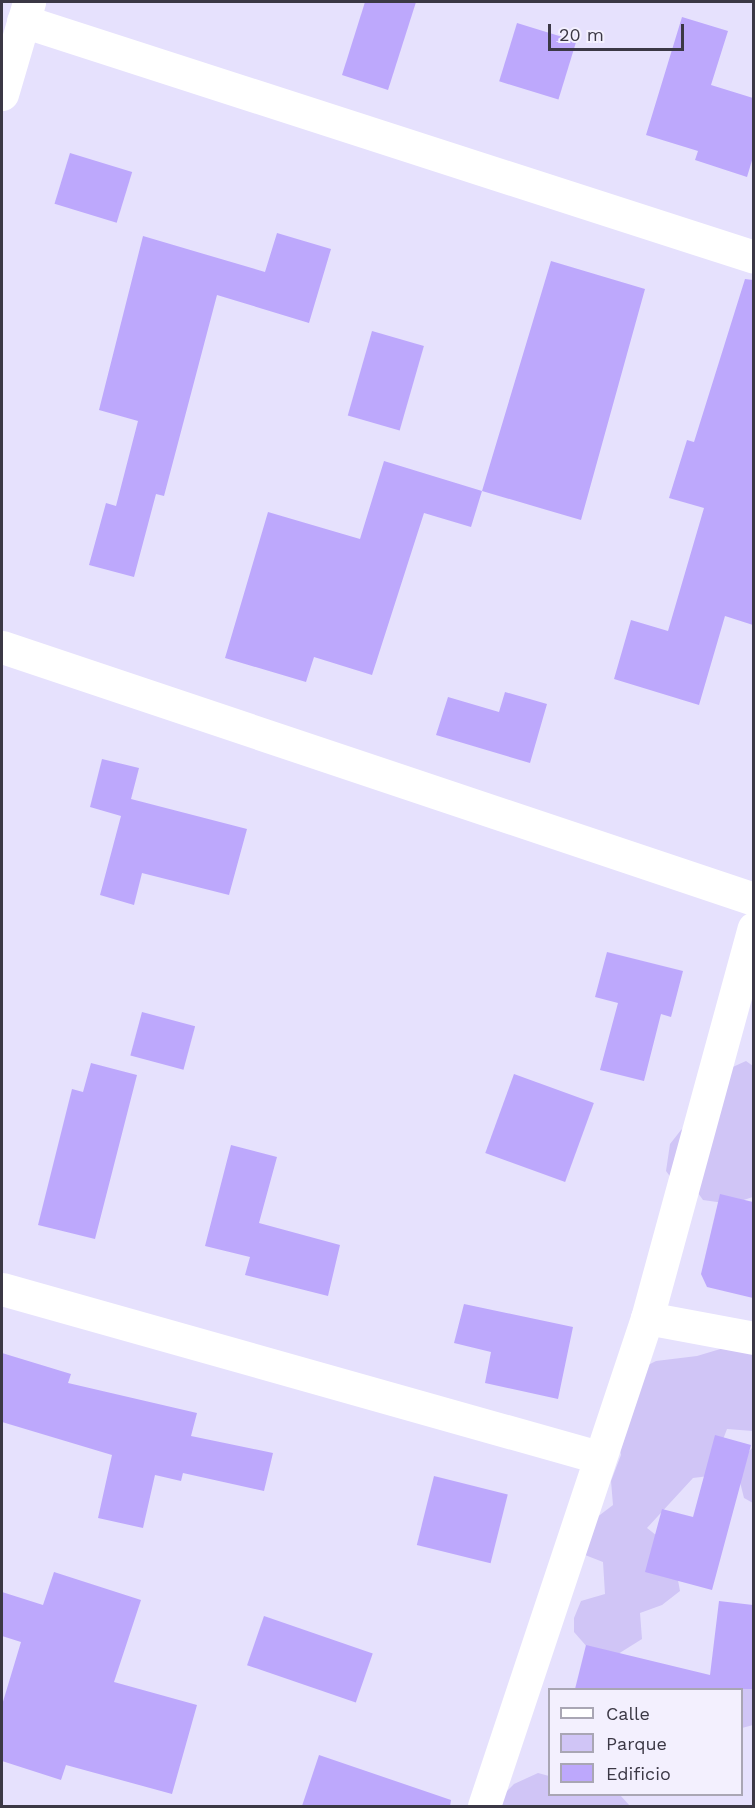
<!DOCTYPE html>
<html>
<head>
<meta charset="utf-8">
<style>
  body { margin:0 }
  #map { position:relative; width:755px; height:1808px; overflow:hidden; background:#e6e1fd; font-family:"Work Sans",sans-serif }
  div>[style] { position:absolute }
  .green>* { inset:0; background:#d0c5f6 }
  .building>* { inset:0; background:#bda8fc; transform-origin:0 0 }
  .street>* { height:33px; margin:-16.5px; padding:0 16.5px; transform-origin:16.5px; border-radius:16.5px; background:#fff }
  span { translate:-50% -50%; white-space:nowrap; text-align:center; line-height:1.15; -webkit-text-stroke:5px #f3f0fe; paint-order:stroke }
  .frame { position:absolute; inset:0; border:3px solid #3b3845; pointer-events:none }
  .legend { position:absolute; left:548px; top:1688px; width:195px; height:108px; box-sizing:border-box; background:#f3f0fe; border:2px solid #a9a6b4; margin:0; padding:8px 10px; list-style:none; font-size:18px; color:#3b3845 }
  .legend li { display:flex; align-items:center; gap:12px; height:30px }
  .legend b { width:30px; border:2px solid #a9a6b4 }
  .scale { position:absolute; left:548px; top:24px; width:136px; height:27px; box-sizing:border-box; border:3px solid #3b3845; border-top:0; padding-left:8px; font-size:18px; line-height:21px; white-space:nowrap; color:#3b3845; -webkit-text-stroke:4px #f3f0fe; paint-order:stroke }
</style>
</head>
<body>
<div id="map">
  <div class="green">
    <i style="clip-path:polygon(746px 1061px,753px 1066px,753px 1197px,731px 1204px,703px 1200px,693px 1186px,672px 1179px,666px 1171px,670px 1144px,681px 1130px,720px 1099px,726px 1070px)"></i>
    <i style="clip-path:polygon(727px 1347px,753px 1354px,753px 1431px,727px 1429px,709px 1476px,693px 1478px,647px 1528px,666px 1543px,674px 1559px,680px 1591px,662px 1605px,640px 1613px,642px 1639px,602px 1664px,574px 1632px,574px 1618px,581px 1601px,605px 1594px,603px 1562px,585px 1555px,592px 1521px,613px 1505px,611px 1481px,621px 1455px,618px 1440px,636px 1371px,656px 1361px,697px 1356px)"></i>
    <i style="clip-path:polygon(753px 1447px,753px 1503px,744px 1498px,739px 1478px,739px 1462px)"></i>
    <i style="clip-path:polygon(753px 1684px,753px 1725px,742px 1728px,740px 1690px)"></i>
    <i style="clip-path:polygon(538px 1773px,549px 1776px,550px 1794px,620px 1795px,630px 1806px,492px 1806px,514px 1784px)"></i>
  </div>
  <div class="building">
    <i style="clip-path:polygon(365px 2px,416px 2px,388px 90px,342px 75px)"></i>
    <i style="clip-path:polygon(682px 17px,728px 31px,711px 85px,753px 98px,753px 157px,747px 177px,695px 160px,698px 151px,646px 135px)"></i>
    <i style="left:517px;top:23px;width:62px;height:61px;rotate:17deg"></i>
    <i style="left:70px;top:153px;width:65px;height:53px;rotate:17deg"></i>
    <i style="clip-path:polygon(277px 233px,331px 249px,309px 323px,217px 295px,164px 496px,156px 494px,134px 577px,89px 565px,106px 503px,116px 506px,138px 421px,99px 410px,143px 236px,265px 272px)"></i>
    <i style="clip-path:polygon(551px 261px,645px 289px,581px 520px,482px 491px,471px 527px,424px 513px,372px 675px,314px 657px,306px 682px,225px 658px,268px 512px,360px 539px,384px 461px,482px 491px)"></i>
    <i style="clip-path:polygon(745px 279px,753px 280px,753px 625px,725px 616px,699px 705px,614px 679px,631px 620px,668px 631px,704px 508px,669px 498px,687px 440px,694px 442px)"></i>
    <i style="left:372px;top:331px;width:54px;height:88px;rotate:16deg"></i>
    <i style="clip-path:polygon(505px 692px,547px 704px,530px 763px,436px 735px,448px 697px,499px 712px)"></i>
    <i style="clip-path:polygon(102px 759px,139px 768px,131px 799px,247px 829px,229px 895px,142px 873px,134px 905px,100px 895px,121px 816px,90px 807px)"></i>
    <i style="clip-path:polygon(607px 952px,683px 971px,671px 1017px,661px 1014px,644px 1081px,600px 1070px,618px 1003px,595px 997px)"></i>
    <i style="left:142px;top:1012px;width:55px;height:45px;rotate:15deg"></i>
    <i style="clip-path:polygon(91px 1063px,137px 1075px,95px 1239px,38px 1225px,72px 1089px,83px 1092px)"></i>
    <i style="left:514px;top:1074px;width:85px;height:84px;rotate:20deg"></i>
    <i style="clip-path:polygon(231px 1145px,277px 1157px,259px 1223px,340px 1245px,328px 1296px,245px 1275px,250px 1257px,205px 1246px)"></i>
    <i style="clip-path:polygon(720px 1194px,753px 1202px,753px 1298px,707px 1287px,701px 1274px)"></i>
    <i style="clip-path:polygon(464px 1304px,573px 1327px,558px 1399px,485px 1383px,491px 1352px,454px 1343px)"></i>
    <i style="clip-path:polygon(2px 1353px,71px 1374px,68px 1383px,197px 1413px,191px 1436px,273px 1453px,264px 1491px,183px 1473px,181px 1481px,155px 1475px,143px 1528px,98px 1518px,112px 1455px,2px 1422px)"></i>
    <i style="clip-path:polygon(715px 1435px,751px 1445px,712px 1590px,645px 1572px,662px 1509px,693px 1517px)"></i>
    <i style="left:434px;top:1476px;width:76px;height:71px;rotate:14deg"></i>
    <i style="clip-path:polygon(54px 1572px,141px 1600px,114px 1682px,197px 1705px,172px 1794px,66px 1765px,61px 1780px,2px 1761px,2px 1705px,21px 1642px,2px 1636px,2px 1592px,43px 1605px)"></i>
    <i style="clip-path:polygon(719px 1601px,753px 1605px,753px 1689px,575px 1689px,586px 1645px,710px 1675px)"></i>
    <i style="left:264px;top:1616px;width:115px;height:52px;rotate:19deg"></i>
    <i style="clip-path:polygon(319px 1755px,451px 1800px,450px 1806px,302px 1806px)"></i>
  </div>
  <div class="street">
    <i style="left:23px;top:21px;width:768px;rotate:17.89deg"></i>
    <i style="left:2px;top:94px;width:96px;rotate:-73.6deg"></i>
    <i style="left:2px;top:647px;width:793px;rotate:18.53deg"></i>
    <i style="left:2px;top:1289px;width:619px;rotate:15.74deg"></i>
    <i style="left:647px;top:1318px;width:109px;rotate:10.6deg"></i>
    <i style="left:484px;top:1806px;width:515px;rotate:-71.53deg"></i>
    <i style="left:647px;top:1318px;width:404px;rotate:-74.7deg"></i>
  </div>
  <div class="frame"></div>
  <ul class="legend">
  <li><b style="height:8px;background:#fff"></b>Calle</li>
  <li><b style="height:16px;background:#d0c5f6"></b>Parque</li>
  <li><b style="height:16px;background:#bda8fc"></b>Edificio</li>
  </ul>
  <div class="scale">20 m</div>
</div>
</body>
</html>
